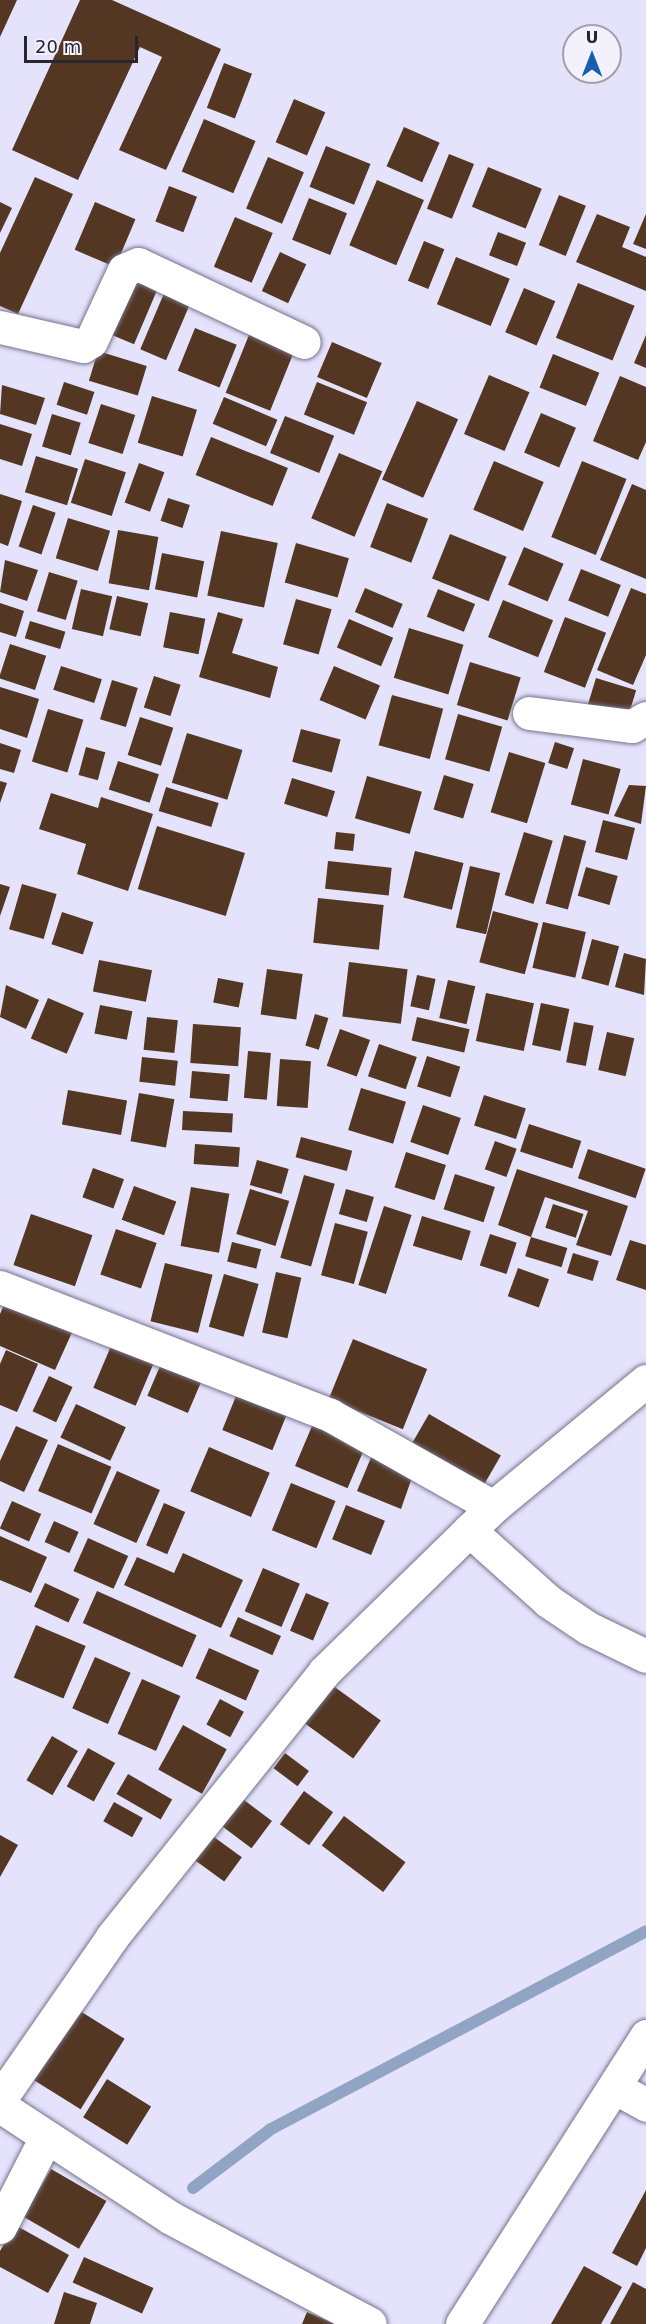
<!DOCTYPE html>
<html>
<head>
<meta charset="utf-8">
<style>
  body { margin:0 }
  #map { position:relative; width:646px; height:2324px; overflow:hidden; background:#e5e2fc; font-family:"DejaVu Sans",sans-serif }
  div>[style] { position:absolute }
  .stream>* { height:12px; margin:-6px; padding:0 6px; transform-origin:6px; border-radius:6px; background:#92a4c4 }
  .building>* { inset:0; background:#533722; transform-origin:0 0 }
  .roads { filter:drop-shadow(0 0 2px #77738b) drop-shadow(0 0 2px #77738b) }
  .minor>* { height:33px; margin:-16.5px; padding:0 16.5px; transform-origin:16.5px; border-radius:16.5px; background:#fff }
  span { translate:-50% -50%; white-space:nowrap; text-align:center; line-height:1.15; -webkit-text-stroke:6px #f2f1fc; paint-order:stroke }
  .north { position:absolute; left:562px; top:24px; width:60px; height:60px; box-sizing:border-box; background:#f2f1fc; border:2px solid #a1a0aa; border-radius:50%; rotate:0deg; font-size:16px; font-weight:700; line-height:24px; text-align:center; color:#27262f }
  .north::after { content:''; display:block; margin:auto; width:21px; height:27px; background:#1560af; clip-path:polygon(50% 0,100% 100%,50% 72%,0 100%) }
  .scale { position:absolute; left:24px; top:36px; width:114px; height:27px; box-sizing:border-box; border:3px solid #27262f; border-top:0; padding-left:8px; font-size:18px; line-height:21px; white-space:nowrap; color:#27262f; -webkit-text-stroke:4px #f2f1fc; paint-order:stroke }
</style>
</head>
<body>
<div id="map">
  <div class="stream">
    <i style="left:193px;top:2188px;width:98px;rotate:-37.1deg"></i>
    <i style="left:271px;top:2129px;width:424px;rotate:-27.8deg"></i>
  </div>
  <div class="building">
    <i style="clip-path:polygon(0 0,17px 0,0 37px)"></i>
    <i style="clip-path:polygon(80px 0,112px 0,221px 49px,166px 170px,119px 150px,162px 57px,140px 47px,78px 180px,12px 150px)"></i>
    <i style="left:224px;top:63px;width:30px;height:48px;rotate:21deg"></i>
    <i style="left:294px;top:99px;width:34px;height:47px;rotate:23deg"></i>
    <i style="left:204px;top:119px;width:56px;height:57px;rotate:23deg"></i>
    <i style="left:404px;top:127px;width:39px;height:43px;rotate:24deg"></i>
    <i style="left:326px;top:146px;width:48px;height:44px;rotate:22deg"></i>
    <i style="left:449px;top:154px;width:27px;height:59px;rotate:22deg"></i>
    <i style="left:268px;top:157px;width:39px;height:56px;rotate:23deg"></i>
    <i style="left:488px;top:167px;width:58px;height:43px;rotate:22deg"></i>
    <i style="clip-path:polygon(35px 177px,73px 194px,18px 314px,0 306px,0 253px)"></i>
    <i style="left:377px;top:180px;width:51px;height:71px;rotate:23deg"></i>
    <i style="left:169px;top:186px;width:30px;height:38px;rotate:21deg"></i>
    <i style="left:559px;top:195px;width:29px;height:54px;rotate:22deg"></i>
    <i style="left:309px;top:198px;width:41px;height:45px;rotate:22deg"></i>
    <i style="clip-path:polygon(0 202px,12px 208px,0 233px)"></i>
    <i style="left:95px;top:202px;width:44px;height:52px;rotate:23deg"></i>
    <i style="clip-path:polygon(597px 214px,630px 227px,622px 247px,646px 257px,646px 291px,576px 262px)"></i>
    <i style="clip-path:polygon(646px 214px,646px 249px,633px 244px)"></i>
    <i style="left:235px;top:217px;width:41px;height:54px;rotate:23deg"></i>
    <i style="left:498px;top:232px;width:30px;height:25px;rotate:21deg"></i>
    <i style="left:424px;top:241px;width:22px;height:43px;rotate:22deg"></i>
    <i style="left:280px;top:252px;width:29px;height:43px;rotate:25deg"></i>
    <i style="left:456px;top:257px;width:58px;height:51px;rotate:22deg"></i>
    <i style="left:131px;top:267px;width:33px;height:70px;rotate:23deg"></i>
    <i style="left:578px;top:283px;width:61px;height:59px;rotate:22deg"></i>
    <i style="left:168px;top:284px;width:28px;height:71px;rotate:23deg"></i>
    <i style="left:524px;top:288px;width:34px;height:48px;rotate:23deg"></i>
    <i style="left:253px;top:325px;width:48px;height:73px;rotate:22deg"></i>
    <i style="left:195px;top:328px;width:45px;height:46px;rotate:22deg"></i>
    <i style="clip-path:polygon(646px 335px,646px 368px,634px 363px)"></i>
    <i style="left:332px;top:342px;width:54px;height:38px;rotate:23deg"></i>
    <i style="left:98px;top:351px;width:51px;height:31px;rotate:17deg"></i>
    <i style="left:553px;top:354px;width:50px;height:36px;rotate:22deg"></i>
    <i style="left:489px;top:375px;width:44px;height:64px;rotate:23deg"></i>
    <i style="clip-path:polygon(620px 376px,646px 387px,646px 442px,638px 460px,593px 441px)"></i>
    <i style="left:64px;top:382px;width:32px;height:24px;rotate:18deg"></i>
    <i style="left:317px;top:382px;width:54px;height:35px;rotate:22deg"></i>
    <i style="clip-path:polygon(2px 385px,45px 398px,36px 425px,0 414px)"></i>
    <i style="left:152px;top:396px;width:47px;height:49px;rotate:17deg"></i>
    <i style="left:224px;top:397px;width:58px;height:29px;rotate:23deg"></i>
    <i style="left:417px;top:401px;width:45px;height:86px;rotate:24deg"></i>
    <i style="left:101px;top:404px;width:36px;height:41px;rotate:18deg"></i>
    <i style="left:541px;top:413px;width:38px;height:43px;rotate:23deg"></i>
    <i style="left:52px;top:414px;width:30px;height:34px;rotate:17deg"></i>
    <i style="left:285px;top:416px;width:53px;height:40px;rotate:22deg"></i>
    <i style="clip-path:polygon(0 424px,32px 434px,22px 466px,0 459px)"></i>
    <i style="left:211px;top:437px;width:83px;height:41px;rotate:22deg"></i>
    <i style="left:339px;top:453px;width:47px;height:71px;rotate:23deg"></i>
    <i style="left:36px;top:456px;width:44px;height:38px;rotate:17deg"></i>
    <i style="left:85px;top:459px;width:43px;height:46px;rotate:18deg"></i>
    <i style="left:494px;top:461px;width:54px;height:53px;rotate:23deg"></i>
    <i style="left:582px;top:461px;width:48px;height:82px;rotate:22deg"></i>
    <i style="left:139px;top:463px;width:27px;height:42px;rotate:20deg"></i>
    <i style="clip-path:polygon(632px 484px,646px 490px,646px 579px,600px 560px)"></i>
    <i style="clip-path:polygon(0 494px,22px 501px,8px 546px,0 543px)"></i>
    <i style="left:168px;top:498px;width:23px;height:24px;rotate:18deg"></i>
    <i style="left:387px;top:503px;width:44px;height:47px;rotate:21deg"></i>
    <i style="left:33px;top:505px;width:24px;height:44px;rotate:19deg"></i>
    <i style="left:68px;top:518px;width:44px;height:42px;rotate:17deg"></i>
    <i style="left:118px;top:530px;width:41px;height:54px;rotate:10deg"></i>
    <i style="left:221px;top:531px;width:58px;height:66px;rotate:12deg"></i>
    <i style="left:450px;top:534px;width:61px;height:48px;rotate:22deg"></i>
    <i style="left:296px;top:543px;width:55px;height:41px;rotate:16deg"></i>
    <i style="left:524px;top:547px;width:43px;height:41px;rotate:23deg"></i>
    <i style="left:162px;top:553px;width:43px;height:37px;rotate:11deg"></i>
    <i style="clip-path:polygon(5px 560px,38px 570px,27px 601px,0 592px)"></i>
    <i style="left:581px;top:569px;width:43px;height:34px;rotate:22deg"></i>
    <i style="left:49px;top:572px;width:30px;height:41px;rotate:17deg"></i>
    <i style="left:365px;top:588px;width:41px;height:26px;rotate:23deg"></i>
    <i style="clip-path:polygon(631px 588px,646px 594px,646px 655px,633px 685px,597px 670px)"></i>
    <i style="left:81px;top:589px;width:32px;height:41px;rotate:13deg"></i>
    <i style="left:438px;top:589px;width:40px;height:30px;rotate:22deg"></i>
    <i style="left:117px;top:596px;width:32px;height:34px;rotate:13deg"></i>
    <i style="left:296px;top:599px;width:37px;height:47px;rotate:16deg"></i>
    <i style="left:503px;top:600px;width:54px;height:40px;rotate:22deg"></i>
    <i style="clip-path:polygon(0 603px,24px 611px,16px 637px,0 632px)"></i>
    <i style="left:170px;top:612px;width:36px;height:36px;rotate:11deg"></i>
    <i style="clip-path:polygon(218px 612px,243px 619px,232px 653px,278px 667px,270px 698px,199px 677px)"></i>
    <i style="left:565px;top:617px;width:44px;height:59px;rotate:21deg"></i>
    <i style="left:349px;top:619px;width:48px;height:31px;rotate:23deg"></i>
    <i style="left:30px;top:621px;width:37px;height:18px;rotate:17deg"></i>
    <i style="left:409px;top:628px;width:57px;height:52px;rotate:17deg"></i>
    <i style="left:10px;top:644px;width:38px;height:36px;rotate:18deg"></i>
    <i style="left:470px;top:662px;width:53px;height:45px;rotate:17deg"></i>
    <i style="left:61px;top:666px;width:43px;height:25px;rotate:18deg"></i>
    <i style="left:334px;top:666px;width:50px;height:37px;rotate:23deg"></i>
    <i style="left:154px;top:676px;width:28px;height:33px;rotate:18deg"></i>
    <i style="left:596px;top:678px;width:42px;height:31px;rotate:17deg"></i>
    <i style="left:112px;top:680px;width:27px;height:41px;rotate:17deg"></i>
    <i style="clip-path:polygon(0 687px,39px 699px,27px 738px,0 729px)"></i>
    <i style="left:392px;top:695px;width:53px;height:52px;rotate:15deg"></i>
    <i style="left:48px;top:709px;width:37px;height:55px;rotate:17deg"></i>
    <i style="left:458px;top:714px;width:46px;height:47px;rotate:16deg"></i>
    <i style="left:140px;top:717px;width:35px;height:40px;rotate:18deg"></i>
    <i style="left:301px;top:729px;width:41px;height:34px;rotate:15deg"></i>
    <i style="left:187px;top:733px;width:58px;height:52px;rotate:17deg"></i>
    <i style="left:555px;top:742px;width:20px;height:22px;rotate:18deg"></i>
    <i style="clip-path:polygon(0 743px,21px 750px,14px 773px,0 769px)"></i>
    <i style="left:86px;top:747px;width:20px;height:29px;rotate:15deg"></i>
    <i style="left:509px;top:752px;width:38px;height:63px;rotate:17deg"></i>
    <i style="left:583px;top:759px;width:39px;height:47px;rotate:15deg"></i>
    <i style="left:118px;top:761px;width:43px;height:30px;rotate:18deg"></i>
    <i style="left:444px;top:775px;width:31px;height:36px;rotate:17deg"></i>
    <i style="left:367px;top:776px;width:57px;height:44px;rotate:16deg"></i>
    <i style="left:292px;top:778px;width:45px;height:27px;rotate:17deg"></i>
    <i style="clip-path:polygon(0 781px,7px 783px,0 803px)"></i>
    <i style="clip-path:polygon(629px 785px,646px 786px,641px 824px,614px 816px)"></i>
    <i style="left:166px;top:787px;width:55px;height:25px;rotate:17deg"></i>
    <i style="clip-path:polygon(51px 793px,98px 808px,101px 797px,153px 814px,128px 891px,77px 874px,86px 844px,39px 829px)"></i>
    <i style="left:603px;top:820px;width:33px;height:33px;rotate:14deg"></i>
    <i style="left:157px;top:826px;width:92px;height:66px;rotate:17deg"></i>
    <i style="left:336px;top:832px;width:19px;height:17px;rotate:6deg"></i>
    <i style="left:524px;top:832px;width:30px;height:66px;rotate:17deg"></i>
    <i style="left:564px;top:835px;width:23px;height:71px;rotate:15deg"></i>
    <i style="left:415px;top:851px;width:50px;height:48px;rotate:14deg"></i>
    <i style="left:328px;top:861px;width:64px;height:28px;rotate:6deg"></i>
    <i style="left:470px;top:866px;width:31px;height:63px;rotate:13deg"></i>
    <i style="left:586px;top:867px;width:33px;height:30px;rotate:16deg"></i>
    <i style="clip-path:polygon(0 884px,10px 887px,0 916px)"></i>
    <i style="left:22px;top:884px;width:36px;height:47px;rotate:16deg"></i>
    <i style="left:318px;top:898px;width:66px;height:45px;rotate:6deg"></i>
    <i style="left:493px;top:911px;width:47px;height:53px;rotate:15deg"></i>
    <i style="left:62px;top:912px;width:33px;height:34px;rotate:18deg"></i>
    <i style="left:543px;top:922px;width:44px;height:47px;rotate:13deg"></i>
    <i style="left:592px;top:939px;width:28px;height:41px;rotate:15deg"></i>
    <i style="clip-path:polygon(624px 953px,646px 959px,644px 995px,615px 987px)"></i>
    <i style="left:99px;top:960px;width:54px;height:32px;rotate:11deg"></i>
    <i style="left:349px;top:962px;width:59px;height:55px;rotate:7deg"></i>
    <i style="left:267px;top:969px;width:36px;height:46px;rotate:8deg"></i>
    <i style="left:417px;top:975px;width:19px;height:32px;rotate:12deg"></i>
    <i style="left:218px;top:978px;width:26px;height:25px;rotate:11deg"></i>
    <i style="left:448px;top:980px;width:28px;height:39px;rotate:13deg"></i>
    <i style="clip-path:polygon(6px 985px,39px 1000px,26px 1029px,0 1017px)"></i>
    <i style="left:486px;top:993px;width:49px;height:49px;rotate:12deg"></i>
    <i style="left:48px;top:998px;width:39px;height:44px;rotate:23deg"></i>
    <i style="left:541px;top:1003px;width:29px;height:43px;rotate:12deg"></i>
    <i style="left:100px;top:1005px;width:33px;height:29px;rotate:11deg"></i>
    <i style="left:315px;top:1014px;width:14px;height:33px;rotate:17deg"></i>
    <i style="left:147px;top:1017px;width:31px;height:33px;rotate:6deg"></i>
    <i style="left:417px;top:1017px;width:54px;height:24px;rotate:13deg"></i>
    <i style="left:574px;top:1022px;width:20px;height:41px;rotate:11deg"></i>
    <i style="left:193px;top:1024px;width:48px;height:39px;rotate:4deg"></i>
    <i style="left:340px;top:1029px;width:32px;height:39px;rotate:20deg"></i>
    <i style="left:607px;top:1032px;width:28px;height:39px;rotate:13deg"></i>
    <i style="left:379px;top:1044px;width:40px;height:34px;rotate:19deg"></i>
    <i style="left:248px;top:1051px;width:23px;height:47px;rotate:5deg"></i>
    <i style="left:427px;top:1056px;width:35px;height:32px;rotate:18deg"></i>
    <i style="left:142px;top:1057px;width:36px;height:25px;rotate:6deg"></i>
    <i style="left:280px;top:1059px;width:31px;height:47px;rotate:4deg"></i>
    <i style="left:192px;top:1071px;width:38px;height:27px;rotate:5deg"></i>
    <i style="left:361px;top:1088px;width:47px;height:44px;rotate:17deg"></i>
    <i style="left:68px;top:1090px;width:60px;height:35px;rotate:10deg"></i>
    <i style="left:139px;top:1093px;width:36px;height:49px;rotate:10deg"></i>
    <i style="left:484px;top:1095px;width:44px;height:32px;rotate:18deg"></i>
    <i style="left:423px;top:1105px;width:40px;height:39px;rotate:19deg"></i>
    <i style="left:183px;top:1111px;width:50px;height:19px;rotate:3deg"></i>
    <i style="left:529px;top:1124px;width:55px;height:29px;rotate:18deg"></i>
    <i style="left:301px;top:1137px;width:53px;height:21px;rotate:15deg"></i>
    <i style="left:495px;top:1141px;width:23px;height:30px;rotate:20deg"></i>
    <i style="left:195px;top:1144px;width:45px;height:20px;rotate:4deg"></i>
    <i style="left:588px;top:1149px;width:61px;height:31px;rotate:19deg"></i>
    <i style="left:406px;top:1152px;width:42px;height:37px;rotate:18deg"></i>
    <i style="left:257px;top:1160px;width:33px;height:26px;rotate:16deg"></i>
    <i style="left:93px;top:1168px;width:33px;height:31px;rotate:20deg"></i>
    <i style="clip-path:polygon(517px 1169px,628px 1206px,611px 1256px,576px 1245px,588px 1211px,545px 1197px,531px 1237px,498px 1225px)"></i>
    <i style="left:455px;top:1174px;width:42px;height:37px;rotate:18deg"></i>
    <i style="left:304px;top:1175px;width:32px;height:86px;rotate:16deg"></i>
    <i style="left:134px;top:1186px;width:45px;height:36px;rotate:20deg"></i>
    <i style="left:191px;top:1187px;width:39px;height:60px;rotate:10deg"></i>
    <i style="left:250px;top:1189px;width:41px;height:47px;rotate:17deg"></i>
    <i style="left:346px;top:1189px;width:29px;height:26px;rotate:16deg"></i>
    <i style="left:553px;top:1204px;width:32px;height:25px;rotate:18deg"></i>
    <i style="left:384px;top:1206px;width:29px;height:83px;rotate:18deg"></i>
    <i style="left:31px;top:1214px;width:65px;height:54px;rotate:19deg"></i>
    <i style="left:422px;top:1216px;width:51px;height:31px;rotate:17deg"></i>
    <i style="left:335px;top:1223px;width:34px;height:54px;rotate:15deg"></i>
    <i style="left:116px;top:1229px;width:43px;height:48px;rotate:19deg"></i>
    <i style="left:490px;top:1234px;width:28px;height:33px;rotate:18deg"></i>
    <i style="left:531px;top:1237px;width:38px;height:20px;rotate:17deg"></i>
    <i style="clip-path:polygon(630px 1240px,646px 1245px,646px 1290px,616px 1280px)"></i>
    <i style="left:232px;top:1242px;width:30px;height:20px;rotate:14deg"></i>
    <i style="left:573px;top:1253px;width:27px;height:21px;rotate:17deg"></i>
    <i style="left:165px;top:1263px;width:49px;height:60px;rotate:14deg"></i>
    <i style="left:518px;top:1268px;width:33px;height:30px;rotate:20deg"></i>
    <i style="left:276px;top:1272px;width:26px;height:62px;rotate:13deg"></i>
    <i style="left:224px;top:1274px;width:36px;height:55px;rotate:16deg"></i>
    <i style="clip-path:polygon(7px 1298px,74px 1328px,55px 1370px,0 1346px,0 1314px)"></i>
    <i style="left:114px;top:1339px;width:46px;height:53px;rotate:23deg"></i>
    <i style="left:353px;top:1339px;width:80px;height:65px;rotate:22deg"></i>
    <i style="clip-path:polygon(6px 1350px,38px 1364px,17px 1412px,0 1405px,0 1364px)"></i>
    <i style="left:163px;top:1359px;width:44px;height:40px;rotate:23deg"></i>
    <i style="left:49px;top:1376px;width:26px;height:39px;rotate:25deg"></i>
    <i style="left:238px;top:1391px;width:54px;height:42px;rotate:22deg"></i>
    <i style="left:76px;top:1404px;width:55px;height:37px;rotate:25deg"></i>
    <i style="left:429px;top:1414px;width:83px;height:33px;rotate:30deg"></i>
    <i style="left:315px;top:1419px;width:57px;height:51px;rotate:23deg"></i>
    <i style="clip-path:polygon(16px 1426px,48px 1440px,24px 1492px,0 1481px,0 1461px)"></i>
    <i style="left:58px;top:1444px;width:58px;height:51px;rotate:23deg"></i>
    <i style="left:209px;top:1447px;width:66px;height:48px;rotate:23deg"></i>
    <i style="clip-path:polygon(375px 1448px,415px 1469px,401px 1509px,357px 1491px)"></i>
    <i style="left:117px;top:1471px;width:47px;height:58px;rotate:24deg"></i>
    <i style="left:291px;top:1483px;width:48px;height:51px;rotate:22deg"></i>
    <i style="left:12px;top:1501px;width:32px;height:30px;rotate:24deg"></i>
    <i style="left:164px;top:1503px;width:23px;height:46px;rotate:23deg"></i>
    <i style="left:346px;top:1505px;width:42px;height:37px;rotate:22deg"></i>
    <i style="left:54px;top:1521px;width:27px;height:23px;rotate:24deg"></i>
    <i style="clip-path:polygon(0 1536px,47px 1557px,31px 1593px,0 1580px)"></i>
    <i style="left:88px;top:1538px;width:44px;height:36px;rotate:24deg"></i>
    <i style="clip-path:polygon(183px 1553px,243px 1580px,221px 1628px,124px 1585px,137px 1557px,174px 1573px)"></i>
    <i style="left:263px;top:1568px;width:40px;height:47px;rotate:23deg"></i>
    <i style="left:45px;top:1583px;width:38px;height:26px;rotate:25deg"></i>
    <i style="left:97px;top:1591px;width:109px;height:35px;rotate:24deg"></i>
    <i style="left:306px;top:1593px;width:25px;height:41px;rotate:23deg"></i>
    <i style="left:238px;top:1617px;width:47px;height:21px;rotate:24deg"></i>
    <i style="left:36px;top:1625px;width:54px;height:57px;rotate:23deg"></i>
    <i style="left:209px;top:1648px;width:55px;height:33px;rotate:24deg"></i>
    <i style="left:95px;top:1657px;width:39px;height:56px;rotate:24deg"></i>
    <i style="left:142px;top:1679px;width:42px;height:60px;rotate:24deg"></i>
    <i style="left:325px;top:1680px;width:69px;height:47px;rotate:36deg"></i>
    <i style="left:220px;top:1699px;width:27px;height:29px;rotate:28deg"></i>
    <i style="left:183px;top:1725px;width:50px;height:51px;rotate:29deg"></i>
    <i style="left:52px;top:1736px;width:30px;height:51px;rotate:30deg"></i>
    <i style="left:88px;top:1748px;width:31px;height:44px;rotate:29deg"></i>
    <i style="left:285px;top:1753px;width:30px;height:19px;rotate:37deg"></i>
    <i style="left:128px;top:1774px;width:51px;height:23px;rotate:30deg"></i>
    <i style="left:232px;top:1791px;width:50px;height:34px;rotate:37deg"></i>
    <i style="left:304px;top:1791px;width:36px;height:41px;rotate:36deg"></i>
    <i style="left:114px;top:1802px;width:33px;height:22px;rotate:29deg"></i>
    <i style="left:344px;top:1816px;width:77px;height:37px;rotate:37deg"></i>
    <i style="left:203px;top:1829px;width:48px;height:30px;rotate:36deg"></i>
    <i style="clip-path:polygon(0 1835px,18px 1845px,0 1877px)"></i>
    <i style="left:72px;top:2006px;width:62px;height:83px;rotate:32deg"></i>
    <i style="left:107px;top:2079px;width:52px;height:45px;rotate:32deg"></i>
    <i style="left:51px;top:2169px;width:64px;height:55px;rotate:30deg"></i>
    <i style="clip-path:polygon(646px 2190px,646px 2248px,637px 2266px,612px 2253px)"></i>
    <i style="clip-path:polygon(15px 2225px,69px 2255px,48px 2293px,0 2267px,0 2251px)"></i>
    <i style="left:84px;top:2257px;width:76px;height:28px;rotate:24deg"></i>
    <i style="clip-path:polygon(584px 2266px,622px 2287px,601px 2324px,551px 2324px)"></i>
    <i style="clip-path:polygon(633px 2282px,646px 2289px,646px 2324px,610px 2324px)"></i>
    <i style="clip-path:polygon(64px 2292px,97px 2303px,90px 2324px,54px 2324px)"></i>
    <i style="clip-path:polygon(307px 2312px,335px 2324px,302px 2324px)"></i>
  </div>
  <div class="roads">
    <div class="minor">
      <i style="left:0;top:327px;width:85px;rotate:12.9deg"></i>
      <i style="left:83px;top:346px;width:9px;rotate:-32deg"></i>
      <i style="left:91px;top:341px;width:78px;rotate:-65.1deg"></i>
      <i style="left:124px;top:270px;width:15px;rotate:-23deg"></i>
      <i style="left:138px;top:264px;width:183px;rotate:25.2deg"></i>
      <i style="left:529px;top:713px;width:104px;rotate:7.2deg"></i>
      <i style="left:632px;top:726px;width:16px;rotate:-30deg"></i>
      <i style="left:0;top:1287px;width:354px;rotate:21.2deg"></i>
      <i style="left:330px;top:1415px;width:187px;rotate:29.4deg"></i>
      <i style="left:469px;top:1530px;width:106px;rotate:41.9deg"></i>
      <i style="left:548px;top:1601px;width:48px;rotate:34deg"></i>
      <i style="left:588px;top:1628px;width:64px;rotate:25.8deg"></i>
      <i style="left:614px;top:2087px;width:37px;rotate:29deg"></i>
      <i style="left:0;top:2099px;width:197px;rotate:-55.3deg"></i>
      <i style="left:112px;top:1937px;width:339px;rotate:-51.3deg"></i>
      <i style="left:324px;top:1672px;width:236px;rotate:-44.3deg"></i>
      <i style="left:493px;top:1507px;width:198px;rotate:-39.5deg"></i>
      <i style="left:0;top:2106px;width:204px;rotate:33.2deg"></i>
      <i style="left:171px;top:2218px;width:225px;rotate:28deg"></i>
      <i style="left:0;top:2227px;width:99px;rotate:-62.9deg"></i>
      <i style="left:462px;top:2324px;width:342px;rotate:-57.4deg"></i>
    </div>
  </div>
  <div class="north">U</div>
  <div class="scale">20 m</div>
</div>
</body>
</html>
